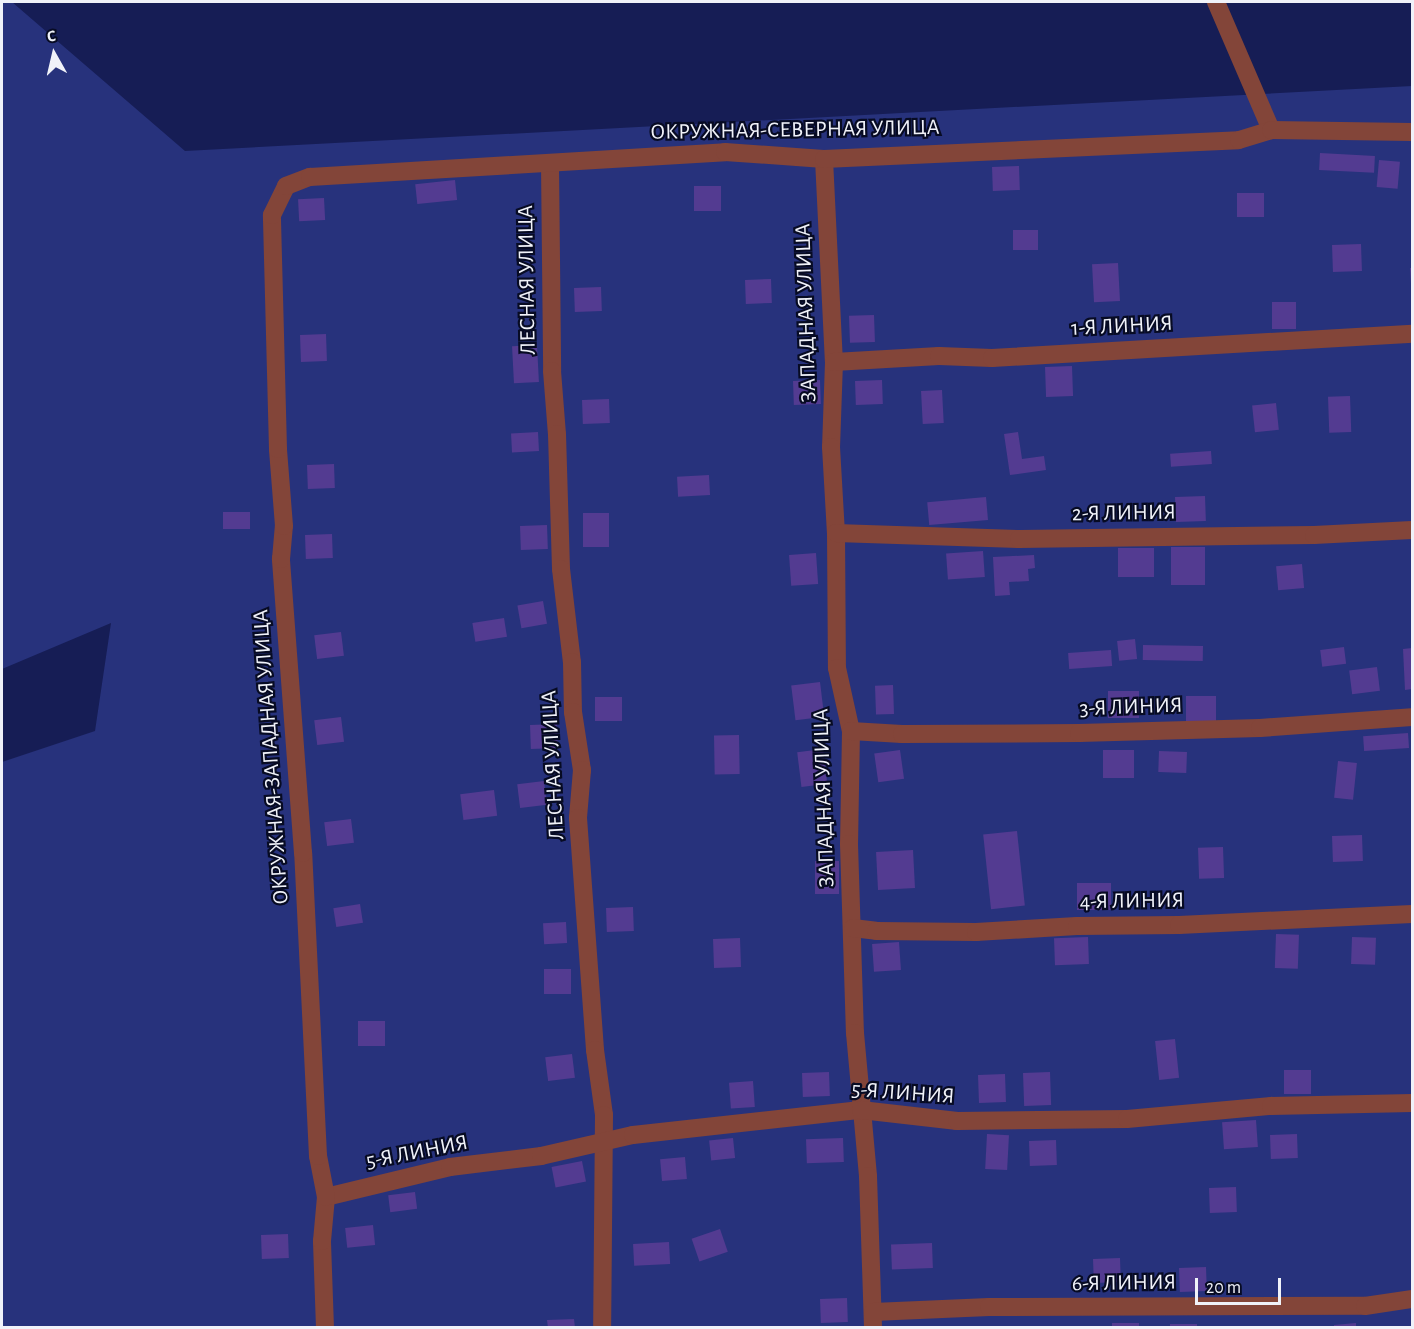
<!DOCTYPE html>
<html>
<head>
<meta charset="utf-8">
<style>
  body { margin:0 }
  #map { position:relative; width:1414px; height:1329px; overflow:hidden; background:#161d55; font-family:"Alegreya Sans",sans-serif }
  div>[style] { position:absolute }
  .green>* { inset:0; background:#27327c }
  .building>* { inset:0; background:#533b91; transform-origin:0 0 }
  .minor>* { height:18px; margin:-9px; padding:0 9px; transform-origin:9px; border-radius:9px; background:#834539 }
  span { translate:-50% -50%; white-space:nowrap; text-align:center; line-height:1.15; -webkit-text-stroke:4.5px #070b23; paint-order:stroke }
  .street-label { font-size:22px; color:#f0f2f9 }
  .frame { position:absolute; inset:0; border:3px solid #f0f2f9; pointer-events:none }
  .north { position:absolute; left:24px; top:24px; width:60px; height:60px; -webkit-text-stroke:4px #070b23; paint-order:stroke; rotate:352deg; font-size:16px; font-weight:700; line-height:24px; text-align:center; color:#f0f2f9 }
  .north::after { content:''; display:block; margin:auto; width:21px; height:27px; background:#f0f2f9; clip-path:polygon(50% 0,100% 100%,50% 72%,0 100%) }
  .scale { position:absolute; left:1195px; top:1278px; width:86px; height:27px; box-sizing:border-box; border:3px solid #f0f2f9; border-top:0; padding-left:8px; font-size:18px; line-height:21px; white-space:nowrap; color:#f0f2f9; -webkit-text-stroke:4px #070b23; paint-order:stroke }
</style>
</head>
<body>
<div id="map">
  <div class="green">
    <i style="clip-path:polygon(2px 2px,12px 2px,185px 151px,1412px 86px,1412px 1327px,2px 1327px,2px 762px,95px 731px,111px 623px,2px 669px)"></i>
  </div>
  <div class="building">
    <i style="left:1320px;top:153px;width:55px;height:17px;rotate:3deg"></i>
    <i style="left:1379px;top:160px;width:21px;height:27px;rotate:5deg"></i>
    <i style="left:1019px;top:166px;width:24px;height:27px;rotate:88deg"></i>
    <i style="left:455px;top:180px;width:20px;height:40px;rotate:84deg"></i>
    <i style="left:694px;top:186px;width:27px;height:25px"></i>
    <i style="left:1237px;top:193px;width:27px;height:24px"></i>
    <i style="left:324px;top:198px;width:22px;height:26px;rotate:87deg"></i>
    <i style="left:1038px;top:230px;width:20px;height:25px;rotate:90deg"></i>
    <i style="left:1361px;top:244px;width:27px;height:29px;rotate:88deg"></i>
    <i style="left:1118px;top:263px;width:38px;height:26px;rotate:87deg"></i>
    <i style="clip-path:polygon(1410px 268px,1412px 268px,1412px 284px,1411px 284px)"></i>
    <i style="left:771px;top:279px;width:24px;height:26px;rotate:88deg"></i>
    <i style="left:601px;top:287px;width:24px;height:27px;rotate:88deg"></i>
    <i style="left:1272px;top:302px;width:24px;height:27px"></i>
    <i style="left:874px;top:315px;width:27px;height:25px;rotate:88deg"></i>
    <i style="left:326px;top:334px;width:27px;height:26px;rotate:88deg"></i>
    <i style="left:537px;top:345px;width:37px;height:25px;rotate:87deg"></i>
    <i style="left:1072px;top:366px;width:30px;height:27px;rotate:88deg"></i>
    <i style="left:820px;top:380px;width:24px;height:27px;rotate:88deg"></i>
    <i style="left:882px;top:380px;width:24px;height:27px;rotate:88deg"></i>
    <i style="left:942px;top:390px;width:33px;height:21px;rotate:87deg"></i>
    <i style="left:1350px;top:396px;width:36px;height:22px;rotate:88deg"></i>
    <i style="left:609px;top:399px;width:24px;height:27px;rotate:88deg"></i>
    <i style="left:1276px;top:403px;width:27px;height:24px;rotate:84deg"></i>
    <i style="left:538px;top:432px;width:19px;height:27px;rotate:87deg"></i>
    <i style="clip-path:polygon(1018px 432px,1022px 459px,1044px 456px,1046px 470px,1010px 475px,1004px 434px)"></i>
    <i style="left:1211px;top:451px;width:13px;height:41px;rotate:86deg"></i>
    <i style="left:334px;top:464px;width:24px;height:27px;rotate:88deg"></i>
    <i style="left:709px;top:475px;width:20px;height:32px;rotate:87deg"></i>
    <i style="left:1205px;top:496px;width:25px;height:30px;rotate:88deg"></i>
    <i style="left:986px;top:497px;width:23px;height:59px;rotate:85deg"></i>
    <i style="left:250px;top:512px;width:17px;height:27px;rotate:90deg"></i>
    <i style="left:583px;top:513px;width:26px;height:34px"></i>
    <i style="left:547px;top:525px;width:24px;height:27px;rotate:88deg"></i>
    <i style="left:332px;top:534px;width:24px;height:27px;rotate:88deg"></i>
    <i style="left:1171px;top:547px;width:34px;height:38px"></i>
    <i style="left:1118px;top:548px;width:36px;height:29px"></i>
    <i style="left:983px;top:551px;width:26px;height:37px;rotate:86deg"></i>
    <i style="left:816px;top:553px;width:31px;height:27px;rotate:86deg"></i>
    <i style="clip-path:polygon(1034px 555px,1035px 568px,1028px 569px,1029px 581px,1009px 582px,1010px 595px,995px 596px,993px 557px)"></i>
    <i style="left:1302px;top:564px;width:24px;height:26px;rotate:85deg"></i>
    <i style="left:543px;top:601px;width:23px;height:26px;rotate:80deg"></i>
    <i style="left:504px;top:618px;width:19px;height:32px;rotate:81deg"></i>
    <i style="left:341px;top:632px;width:24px;height:27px;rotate:83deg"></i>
    <i style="left:1135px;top:639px;width:20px;height:18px;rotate:84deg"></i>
    <i style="left:1143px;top:645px;width:60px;height:15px;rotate:1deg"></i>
    <i style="left:1344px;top:647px;width:17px;height:24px;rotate:83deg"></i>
    <i style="clip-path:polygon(1412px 648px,1412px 689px,1405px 690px,1403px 649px)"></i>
    <i style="left:1111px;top:650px;width:16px;height:43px;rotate:86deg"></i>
    <i style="left:1377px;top:667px;width:24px;height:28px;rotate:83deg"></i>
    <i style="left:820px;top:682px;width:35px;height:29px;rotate:83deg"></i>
    <i style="left:893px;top:685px;width:29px;height:18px;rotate:88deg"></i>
    <i style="left:1139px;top:691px;width:27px;height:31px;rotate:90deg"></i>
    <i style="left:1186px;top:696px;width:30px;height:29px"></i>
    <i style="left:622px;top:697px;width:24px;height:27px;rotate:90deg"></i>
    <i style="left:341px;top:717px;width:25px;height:27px;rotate:83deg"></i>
    <i style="left:557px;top:724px;width:24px;height:27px;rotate:88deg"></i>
    <i style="left:1408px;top:733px;width:15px;height:45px;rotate:86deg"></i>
    <i style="left:739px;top:735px;width:39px;height:25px;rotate:89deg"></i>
    <i style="left:823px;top:749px;width:35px;height:26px;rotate:83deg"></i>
    <i style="left:900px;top:750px;width:29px;height:26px;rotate:82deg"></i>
    <i style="left:1103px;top:750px;width:31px;height:28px"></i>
    <i style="left:1159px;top:751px;width:28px;height:21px;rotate:2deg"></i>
    <i style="left:1338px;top:761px;width:19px;height:37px;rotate:6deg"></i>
    <i style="left:544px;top:781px;width:24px;height:27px;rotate:83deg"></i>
    <i style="left:494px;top:790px;width:26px;height:34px;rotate:83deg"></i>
    <i style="left:351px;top:819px;width:24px;height:27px;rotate:83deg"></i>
    <i style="left:1017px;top:831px;width:75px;height:34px;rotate:84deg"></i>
    <i style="left:1362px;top:835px;width:26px;height:30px;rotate:88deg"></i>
    <i style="left:1223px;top:847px;width:31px;height:25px;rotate:88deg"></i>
    <i style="left:913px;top:850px;width:38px;height:37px;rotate:87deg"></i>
    <i style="left:815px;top:861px;width:24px;height:33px"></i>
    <i style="left:1077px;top:883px;width:34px;height:27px"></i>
    <i style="left:360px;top:904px;width:19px;height:27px;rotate:81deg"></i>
    <i style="left:633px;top:907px;width:24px;height:27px;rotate:88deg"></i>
    <i style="left:566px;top:922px;width:21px;height:23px;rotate:87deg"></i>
    <i style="left:1276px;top:934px;width:23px;height:34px;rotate:2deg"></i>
    <i style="left:1088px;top:937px;width:27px;height:34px;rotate:88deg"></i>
    <i style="left:1352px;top:937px;width:24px;height:27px;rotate:2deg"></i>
    <i style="left:740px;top:938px;width:29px;height:27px;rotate:88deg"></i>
    <i style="left:899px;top:942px;width:28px;height:27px;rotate:86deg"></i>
    <i style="left:544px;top:969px;width:27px;height:25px"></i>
    <i style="left:385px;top:1021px;width:25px;height:27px;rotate:90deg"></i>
    <i style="left:1175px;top:1039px;width:39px;height:20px;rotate:84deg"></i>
    <i style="left:572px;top:1054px;width:24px;height:27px;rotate:83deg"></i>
    <i style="left:1311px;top:1070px;width:24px;height:27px;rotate:90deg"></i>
    <i style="left:829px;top:1072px;width:24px;height:27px;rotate:88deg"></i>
    <i style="left:1050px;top:1072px;width:33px;height:27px;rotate:88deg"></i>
    <i style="left:1005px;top:1074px;width:28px;height:27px;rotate:88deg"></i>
    <i style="left:753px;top:1081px;width:26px;height:24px;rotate:86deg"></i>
    <i style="left:1256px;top:1120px;width:27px;height:34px;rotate:86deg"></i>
    <i style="left:987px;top:1134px;width:22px;height:35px;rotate:3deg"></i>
    <i style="left:1297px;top:1134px;width:24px;height:27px;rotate:88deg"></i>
    <i style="left:733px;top:1138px;width:20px;height:24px;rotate:84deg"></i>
    <i style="left:843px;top:1138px;width:24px;height:37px;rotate:88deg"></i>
    <i style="left:1056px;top:1140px;width:25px;height:27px;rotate:88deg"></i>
    <i style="left:685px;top:1157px;width:22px;height:25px;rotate:85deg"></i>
    <i style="left:582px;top:1161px;width:21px;height:31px;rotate:79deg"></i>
    <i style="left:1236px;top:1187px;width:25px;height:27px;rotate:88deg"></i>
    <i style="left:415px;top:1192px;width:17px;height:27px;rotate:83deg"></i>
    <i style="left:373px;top:1225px;width:20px;height:28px;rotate:84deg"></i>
    <i style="left:720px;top:1229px;width:24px;height:30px;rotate:71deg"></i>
    <i style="left:288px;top:1234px;width:24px;height:27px;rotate:88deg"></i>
    <i style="left:669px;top:1242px;width:22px;height:36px;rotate:87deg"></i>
    <i style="left:932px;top:1243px;width:25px;height:41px;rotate:88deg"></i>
    <i style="left:1120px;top:1258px;width:24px;height:27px;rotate:88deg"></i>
    <i style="left:1206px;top:1267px;width:24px;height:27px;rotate:88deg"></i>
    <i style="left:847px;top:1298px;width:24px;height:27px;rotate:88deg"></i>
    <i style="clip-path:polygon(574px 1319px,575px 1328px,548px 1328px,547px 1320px)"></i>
    <i style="left:1112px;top:1323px;width:27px;height:5px"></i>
    <i style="clip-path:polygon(1356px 1323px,1356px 1328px,1334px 1328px,1334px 1325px)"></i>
    <i style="left:1170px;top:1324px;width:27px;height:4px"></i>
  </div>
  <div class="minor">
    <i style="left:1216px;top:2px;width:139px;rotate:66.7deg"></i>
    <i style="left:824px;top:159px;width:203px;rotate:87.2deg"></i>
    <i style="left:834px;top:362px;width:85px;rotate:92deg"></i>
    <i style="left:831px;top:447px;width:86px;rotate:86.7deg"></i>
    <i style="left:836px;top:533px;width:135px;rotate:89.6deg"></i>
    <i style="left:837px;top:668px;width:65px;rotate:77.5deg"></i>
    <i style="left:851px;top:731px;width:113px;rotate:91deg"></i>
    <i style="left:849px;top:844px;width:189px;rotate:88.2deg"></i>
    <i style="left:855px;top:1033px;width:144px;rotate:84.8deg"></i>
    <i style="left:868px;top:1176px;width:152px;rotate:88.1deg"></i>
    <i style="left:550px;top:164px;width:207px;rotate:89.4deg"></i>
    <i style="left:552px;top:371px;width:63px;rotate:85.5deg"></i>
    <i style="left:557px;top:434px;width:135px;rotate:88.3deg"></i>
    <i style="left:561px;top:569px;width:94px;rotate:83.3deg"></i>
    <i style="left:572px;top:662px;width:50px;rotate:88.9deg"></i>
    <i style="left:573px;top:712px;width:59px;rotate:81.2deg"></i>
    <i style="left:582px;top:770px;width:48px;rotate:94.8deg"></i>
    <i style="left:578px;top:818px;width:233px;rotate:85.8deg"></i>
    <i style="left:595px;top:1050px;width:66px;rotate:82.1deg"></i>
    <i style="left:604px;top:1115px;width:213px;rotate:90.5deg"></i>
    <i style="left:834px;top:362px;width:105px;rotate:-3.3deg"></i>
    <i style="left:939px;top:356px;width:53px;rotate:2.2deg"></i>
    <i style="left:992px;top:358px;width:421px;rotate:-3.3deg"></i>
    <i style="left:836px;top:533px;width:183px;rotate:1.9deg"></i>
    <i style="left:1019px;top:539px;width:295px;rotate:-0.8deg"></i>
    <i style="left:1314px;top:535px;width:98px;rotate:-2.9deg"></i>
    <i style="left:851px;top:731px;width:51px;rotate:3.4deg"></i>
    <i style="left:902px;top:734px;width:177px;rotate:-0.3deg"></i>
    <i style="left:1079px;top:733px;width:181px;rotate:-1.6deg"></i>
    <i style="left:1260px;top:728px;width:152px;rotate:-4.1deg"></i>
    <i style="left:853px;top:928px;width:23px;rotate:7deg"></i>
    <i style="left:876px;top:931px;width:100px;rotate:0.6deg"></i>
    <i style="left:976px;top:932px;width:101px;rotate:-3.4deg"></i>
    <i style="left:1077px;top:926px;width:102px;rotate:-0.6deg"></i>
    <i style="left:1179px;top:925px;width:233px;rotate:-2.7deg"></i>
    <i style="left:326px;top:1197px;width:128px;rotate:-13.6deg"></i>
    <i style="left:450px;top:1167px;width:92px;rotate:-6.9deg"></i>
    <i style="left:541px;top:1156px;width:94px;rotate:-12.9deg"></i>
    <i style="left:633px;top:1135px;width:229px;rotate:-6.3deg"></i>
    <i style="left:861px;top:1110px;width:97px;rotate:6.5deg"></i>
    <i style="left:957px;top:1121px;width:170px;rotate:-0.7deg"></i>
    <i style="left:1127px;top:1119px;width:145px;rotate:-5.2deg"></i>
    <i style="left:1271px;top:1106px;width:141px;rotate:-1.2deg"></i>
    <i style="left:873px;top:1312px;width:116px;rotate:-2.5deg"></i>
    <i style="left:989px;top:1307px;width:376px;rotate:-0.2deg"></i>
    <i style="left:1365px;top:1306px;width:48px;rotate:-8.5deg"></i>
    <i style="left:325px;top:1328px;width:87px;rotate:-92deg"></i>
    <i style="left:322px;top:1241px;width:44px;rotate:-84.8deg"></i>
    <i style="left:326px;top:1197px;width:42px;rotate:-101deg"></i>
    <i style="left:318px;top:1156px;width:303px;rotate:-92.8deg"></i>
    <i style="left:303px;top:853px;width:295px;rotate:-94.3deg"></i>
    <i style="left:281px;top:559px;width:33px;rotate:-85deg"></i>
    <i style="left:284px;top:526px;width:77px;rotate:-94.5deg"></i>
    <i style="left:278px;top:449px;width:234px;rotate:-91.5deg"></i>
    <i style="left:272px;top:215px;width:32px;rotate:-64deg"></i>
    <i style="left:286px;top:186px;width:26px;rotate:-21deg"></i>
    <i style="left:310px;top:177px;width:416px;rotate:-3.4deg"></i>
    <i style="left:725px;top:152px;width:99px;rotate:4deg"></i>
    <i style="left:824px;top:159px;width:415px;rotate:-2.6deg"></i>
    <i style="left:1239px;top:140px;width:34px;rotate:-17deg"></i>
    <i style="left:1271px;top:130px;width:141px;rotate:0.8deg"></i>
  </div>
  <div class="street-label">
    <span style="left:795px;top:130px;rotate:-1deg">ОКРУЖНАЯ-СЕВЕРНАЯ УЛИЦА</span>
    <span style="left:527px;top:280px;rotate:-91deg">ЛЕСНАЯ УЛИЦА</span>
    <span style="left:806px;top:313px;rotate:-92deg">ЗАПАДНАЯ УЛИЦА</span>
    <span style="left:1122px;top:326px;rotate:-3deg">1-Я ЛИНИЯ</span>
    <span style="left:1124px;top:513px;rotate:-1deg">2-Я ЛИНИЯ</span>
    <span style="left:1131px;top:707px;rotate:-2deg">3-Я ЛИНИЯ</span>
    <span style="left:271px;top:757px;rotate:-94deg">ОКРУЖНАЯ-ЗАПАДНАЯ УЛИЦА</span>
    <span style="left:553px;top:765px;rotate:-93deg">ЛЕСНАЯ УЛИЦА</span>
    <span style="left:824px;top:798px;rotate:-92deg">ЗАПАДНАЯ УЛИЦА</span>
    <span style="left:1132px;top:901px;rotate:-1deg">4-Я ЛИНИЯ</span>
    <span style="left:903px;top:1093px;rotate:4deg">5-Я ЛИНИЯ</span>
    <span style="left:417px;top:1152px;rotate:-11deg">5-Я ЛИНИЯ</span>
    <span style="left:1124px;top:1283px;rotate:-1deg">6-Я ЛИНИЯ</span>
  </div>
  <div class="frame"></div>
  <div class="north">С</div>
  <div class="scale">20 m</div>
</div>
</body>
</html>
